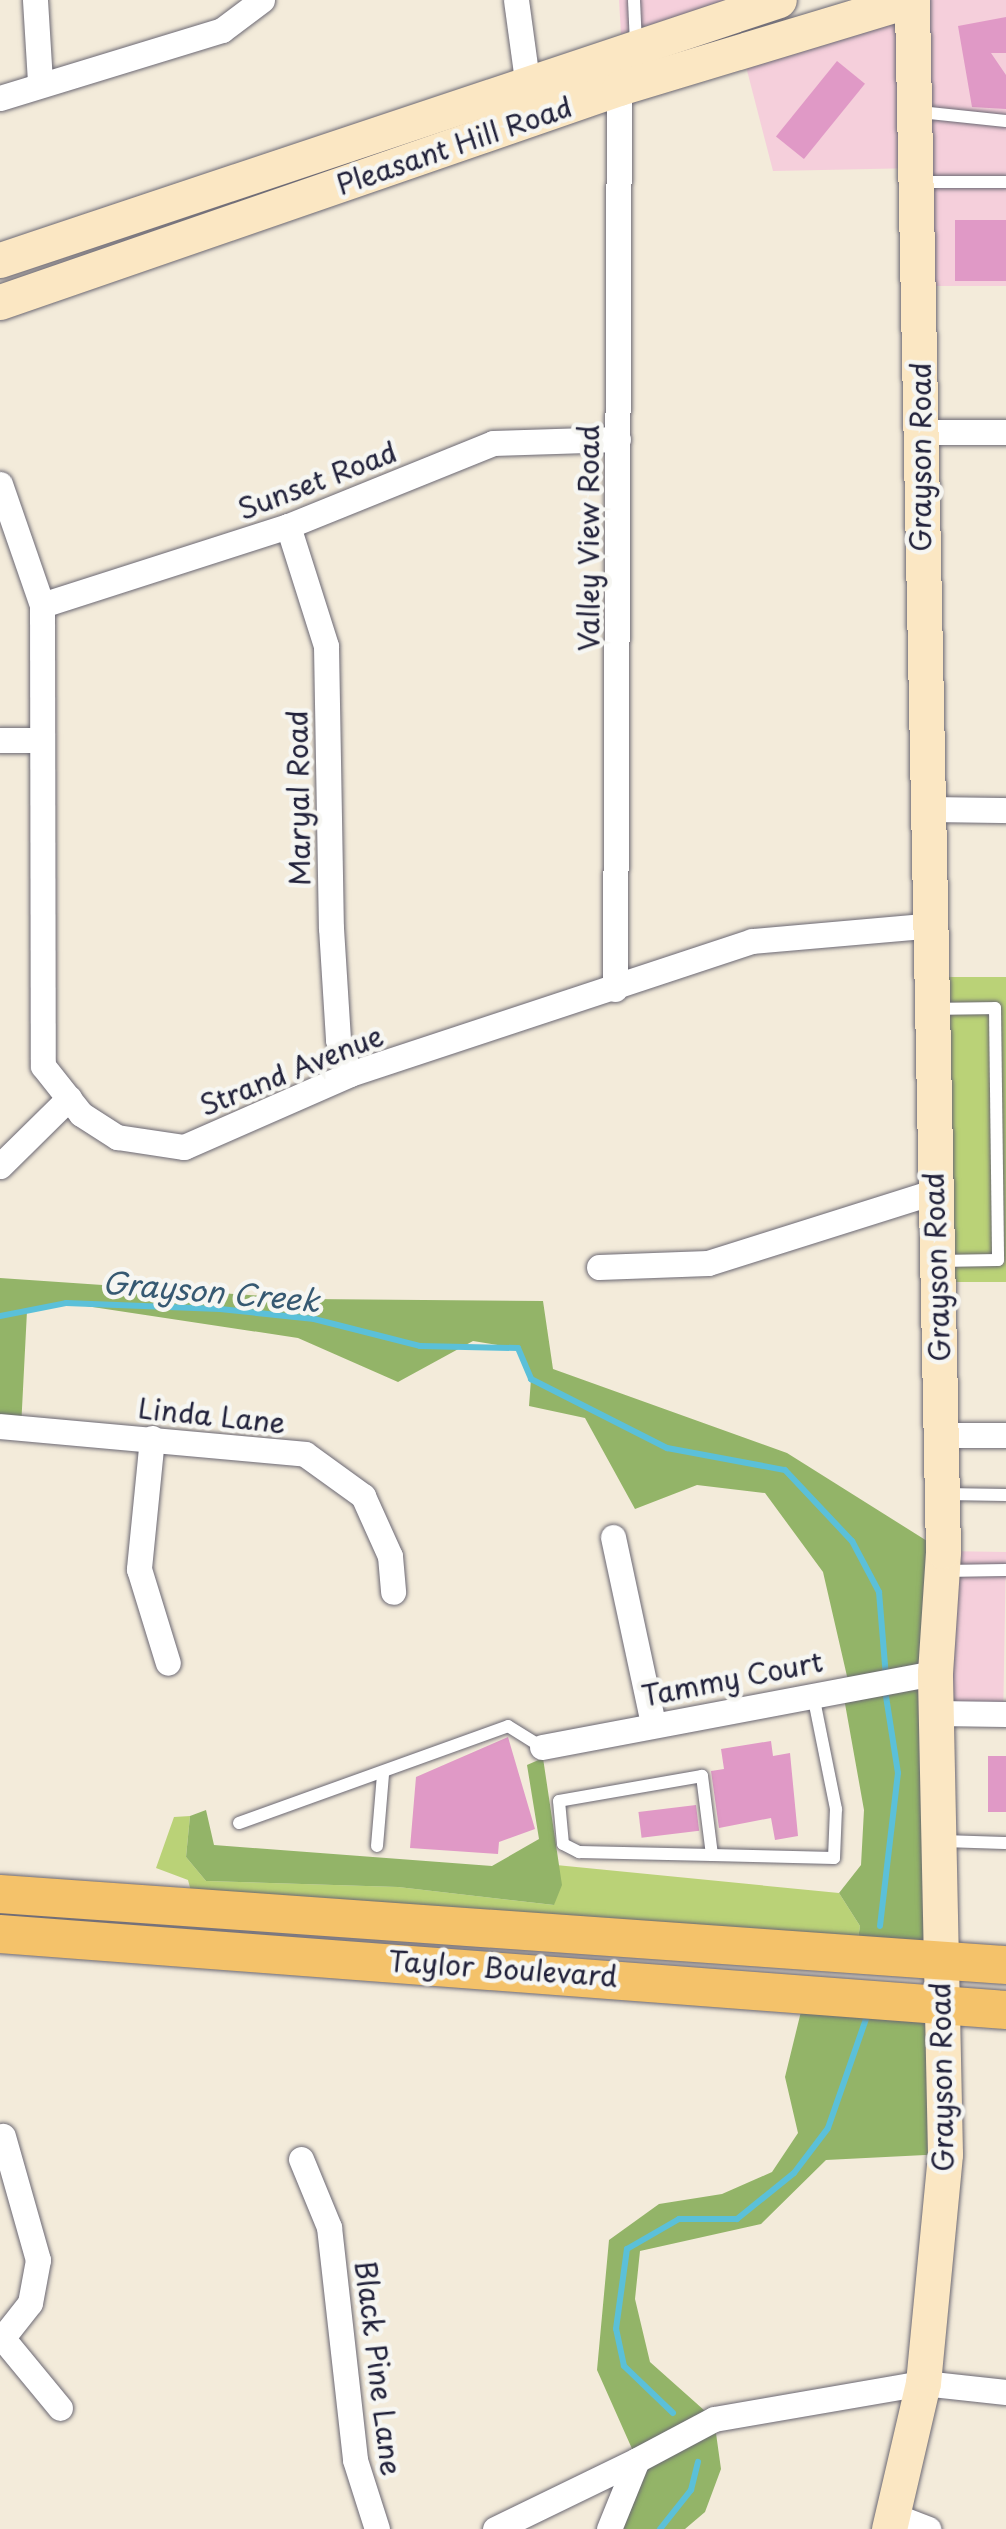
<!DOCTYPE html>
<html>
<head>
<meta charset="utf-8">
<style>
  body { margin:0 }
  #map { position:relative; width:1006px; height:2529px; overflow:hidden; background:#f3ebda; font-family:"Playpen Sans",sans-serif }
  div>[style] { position:absolute }
  .built>* { inset:0; background:#f5cfdb; transform-origin:0 0 }
  .green>* { inset:0; background:#bad277; transform-origin:0 0 }
  .forest>* { inset:0; background:#93b468 }
  .stream>* { height:6px; margin:-3px; padding:0 3px; transform-origin:3px; border-radius:3px; background:#5bc0d9 }
  .building>* { inset:0; background:#e099c6; transform-origin:0 0 }
  .roads { filter:drop-shadow(0 0 2px #6b6873) drop-shadow(0 0 2px #6b6873) }
  .lane>* { height:12px; margin:-6px; padding:0 6px; transform-origin:6px; border-radius:6px; background:#fff }
  .street>* { height:25px; margin:-12.5px; padding:0 12.5px; transform-origin:12.5px; border-radius:12.5px; background:#fff }
  .secondary>* { height:35px; margin:-17.5px; padding:0 17.5px; transform-origin:17.5px; border-radius:17.5px; background:#fbe7c3 }
  .primary>* { height:38px; margin:-19px; padding:0 19px; transform-origin:19px; border-radius:19px; background:#f4c26a }
  span { translate:-50% -50%; white-space:nowrap; text-align:center; line-height:1.15; -webkit-text-stroke:9px #f6f6f2; paint-order:stroke }
  .street-label { font-size:28px; color:#22223b }
  .water-label { font-size:30px; color:#365972; font-style:italic }
</style>
</head>
<body>
<div id="map">
  <div class="built">
    <i style="clip-path:polygon(619px 0,729px 0,621px 34px)"></i>
    <i style="clip-path:polygon(911px 0,1006px 0,1006px 286px,919px 286px,919px 168px,773px 171px,742px 51px)"></i>
    <i style="left:943px;top:1551px;width:63px;height:162px;rotate:1deg"></i>
  </div>
  <div class="green">
    <i style="left:926px;top:977px;width:80px;height:305px"></i>
    <i style="clip-path:polygon(190px 1816px,186px 1857px,206px 1881px,398px 1887px,554px 1905px,556px 1865px,839px 1893px,860px 1926px,856px 1952px,195px 1907px,188px 1880px,156px 1868px,174px 1817px)"></i>
  </div>
  <div class="forest">
    <i style="clip-path:polygon(0 1278px,308px 1299px,543px 1301px,553px 1369px,787px 1453px,943px 1551px,939px 1959px,856px 1952px,860px 1926px,839px 1893px,861px 1865px,864px 1810px,842px 1687px,849px 1685px,823px 1572px,765px 1493px,697px 1485px,635px 1509px,585px 1418px,529px 1406px,531px 1379px,517px 1348px,473px 1341px,398px 1382px,298px 1338px,66px 1303px,27px 1311px,21px 1428px,0 1426px)"></i>
    <i style="clip-path:polygon(543px 1758px,562px 1885px,554px 1905px,398px 1887px,206px 1881px,186px 1857px,190px 1816px,206px 1810px,214px 1845px,492px 1866px,539px 1839px,527px 1765px)"></i>
    <i style="clip-path:polygon(806px 1991px,938px 2006px,945px 2154px,826px 2160px,761px 2224px,640px 2251px,635px 2299px,650px 2362px,714px 2419px,721px 2469px,705px 2512px,685px 2529px,609px 2529px,637px 2460px,597px 2370px,609px 2240px,659px 2204px,722px 2194px,772px 2172px,798px 2133px,785px 2077px)"></i>
  </div>
  <div class="stream">
    <i style="left:0;top:1316px;width:67px;rotate:-11.1deg"></i>
    <i style="left:66px;top:1303px;width:154px;rotate:2.2deg"></i>
    <i style="left:220px;top:1309px;width:95px;rotate:6.1deg"></i>
    <i style="left:314px;top:1319px;width:109px;rotate:14.3deg"></i>
    <i style="left:420px;top:1346px;width:98px;rotate:1.2deg"></i>
    <i style="left:518px;top:1348px;width:34px;rotate:67deg"></i>
    <i style="left:531px;top:1379px;width:153px;rotate:26.9deg"></i>
    <i style="left:667px;top:1448px;width:120px;rotate:10.6deg"></i>
    <i style="left:785px;top:1470px;width:98px;rotate:46.7deg"></i>
    <i style="left:852px;top:1541px;width:58px;rotate:62.1deg"></i>
    <i style="left:879px;top:1592px;width:86px;rotate:85.3deg"></i>
    <i style="left:880px;top:1926px;width:154px;rotate:-83.3deg"></i>
    <i style="left:898px;top:1773px;width:84px;rotate:-98.9deg"></i>
    <i style="left:673px;top:2413px;width:68px;rotate:-136.2deg"></i>
    <i style="left:624px;top:2366px;width:38px;rotate:-102deg"></i>
    <i style="left:616px;top:2329px;width:81px;rotate:-82.2deg"></i>
    <i style="left:627px;top:2249px;width:60px;rotate:-30deg"></i>
    <i style="left:679px;top:2219px;width:58px"></i>
    <i style="left:737px;top:2219px;width:73px;rotate:-38.9deg"></i>
    <i style="left:794px;top:2173px;width:56px;rotate:-52.9deg"></i>
    <i style="left:828px;top:2128px;width:115px;rotate:-70.8deg"></i>
    <i style="left:660px;top:2529px;width:50px;rotate:-51.5deg"></i>
    <i style="left:691px;top:2490px;width:29px;rotate:-76deg"></i>
  </div>
  <div class="building">
    <i style="clip-path:polygon(1006px 17px,1006px 53px,991px 53px,1006px 75px,1006px 109px,972px 107px,958px 26px)"></i>
    <i style="left:837px;top:61px;width:36px;height:97px;rotate:39deg"></i>
    <i style="left:1006px;top:220px;width:61px;height:51px;rotate:90deg"></i>
    <i style="clip-path:polygon(508px 1737px,535px 1829px,499px 1842px,498px 1854px,410px 1848px,416px 1777px)"></i>
    <i style="clip-path:polygon(771px 1741px,773px 1756px,790px 1753px,798px 1836px,775px 1840px,771px 1818px,719px 1828px,711px 1771px,724px 1769px,721px 1749px)"></i>
    <i style="left:988px;top:1756px;width:18px;height:56px"></i>
    <i style="left:696px;top:1805px;width:26px;height:58px;rotate:83deg"></i>
  </div>
  <div class="roads">
    <div class="lane">
      <i style="left:634px;top:0;width:44px;rotate:87.4deg"></i>
      <i style="left:920px;top:112px;width:86px;rotate:6deg"></i>
      <i style="left:920px;top:182px;width:86px"></i>
      <i style="left:933px;top:1009px;width:62px;rotate:-0.9deg"></i>
      <i style="left:995px;top:1008px;width:252px;rotate:89.3deg"></i>
      <i style="left:998px;top:1260px;width:60px;rotate:179deg"></i>
      <i style="left:945px;top:1494px;width:61px;rotate:0.9deg"></i>
      <i style="left:944px;top:1571px;width:62px;rotate:-0.9deg"></i>
      <i style="left:239px;top:1823px;width:286px;rotate:-19.8deg"></i>
      <i style="left:508px;top:1726px;width:40px;rotate:32deg"></i>
      <i style="left:942px;top:1841px;width:64px;rotate:1.8deg"></i>
      <i style="left:377px;top:1846px;width:72px;rotate:-85.2deg"></i>
      <i style="left:712px;top:1855px;width:80px;rotate:-97.2deg"></i>
      <i style="left:702px;top:1776px;width:145px;rotate:170.1deg"></i>
      <i style="left:559px;top:1801px;width:43px;rotate:84.7deg"></i>
      <i style="left:563px;top:1844px;width:18px;rotate:27deg"></i>
      <i style="left:579px;top:1852px;width:133px;rotate:1.3deg"></i>
      <i style="left:712px;top:1855px;width:122px;rotate:1.4deg"></i>
      <i style="left:834px;top:1858px;width:49px;rotate:-87.7deg"></i>
      <i style="left:836px;top:1809px;width:116px;rotate:-101.4deg"></i>
    </div>
    <div class="street">
      <i style="left:35px;top:0;width:82px;rotate:86.5deg"></i>
      <i style="left:516px;top:0;width:81px;rotate:82.2deg"></i>
      <i style="left:0;top:98px;width:232px;rotate:-17deg"></i>
      <i style="left:222px;top:30px;width:50px;rotate:-36.9deg"></i>
      <i style="left:920px;top:432px;width:86px"></i>
      <i style="left:0;top:484px;width:128px;rotate:70.9deg"></i>
      <i style="left:42px;top:605px;width:461px;rotate:89.9deg"></i>
      <i style="left:43px;top:1066px;width:61px;rotate:51.6deg"></i>
      <i style="left:81px;top:1114px;width:43px;rotate:32.6deg"></i>
      <i style="left:117px;top:1137px;width:68px;rotate:8.5deg"></i>
      <i style="left:184px;top:1147px;width:181px;rotate:-23.7deg"></i>
      <i style="left:350px;top:1074px;width:423px;rotate:-18.3deg"></i>
      <i style="left:752px;top:941px;width:174px;rotate:-5deg"></i>
      <i style="left:288px;top:526px;width:126px;rotate:72.4deg"></i>
      <i style="left:326px;top:646px;width:282px;rotate:89deg"></i>
      <i style="left:331px;top:928px;width:112px;rotate:86.4deg"></i>
      <i style="left:338px;top:1040px;width:36px;rotate:71deg"></i>
      <i style="left:42px;top:605px;width:258px;rotate:-17.8deg"></i>
      <i style="left:288px;top:526px;width:221px;rotate:-22deg"></i>
      <i style="left:493px;top:443px;width:125px;rotate:-1.8deg"></i>
      <i style="left:0;top:740px;width:37px"></i>
      <i style="left:924px;top:809px;width:82px;rotate:0.7deg"></i>
      <i style="left:615px;top:989px;width:901px;rotate:-89.75deg"></i>
      <i style="left:0;top:1166px;width:97px;rotate:-44.6deg"></i>
      <i style="left:599px;top:1267px;width:109px;rotate:-2.1deg"></i>
      <i style="left:708px;top:1263px;width:236px;rotate:-17.5deg"></i>
      <i style="left:0;top:1426px;width:306px;rotate:5.2deg"></i>
      <i style="left:305px;top:1454px;width:72px;rotate:35.9deg"></i>
      <i style="left:363px;top:1496px;width:66px;rotate:65.8deg"></i>
      <i style="left:390px;top:1556px;width:36px;rotate:85deg"></i>
      <i style="left:941px;top:1435px;width:65px"></i>
      <i style="left:152px;top:1438px;width:132px;rotate:95.7deg"></i>
      <i style="left:139px;top:1569px;width:98px;rotate:72.9deg"></i>
      <i style="left:613px;top:1537px;width:191px;rotate:77.9deg"></i>
      <i style="left:936px;top:1713px;width:70px;rotate:0.8deg"></i>
      <i style="left:542px;top:1747px;width:400px;rotate:-10.7deg"></i>
      <i style="left:301px;top:2159px;width:74px;rotate:67.6deg"></i>
      <i style="left:329px;top:2227px;width:234px;rotate:83.6deg"></i>
      <i style="left:355px;top:2460px;width:72px;rotate:72.3deg"></i>
      <i style="left:4px;top:2340px;width:88px;rotate:50.5deg"></i>
      <i style="left:0;top:2341px;width:48px;rotate:-51.7deg"></i>
      <i style="left:30px;top:2303px;width:44px;rotate:-79.5deg"></i>
      <i style="left:38px;top:2260px;width:129px;rotate:-105.8deg"></i>
      <i style="left:892px;top:2515px;width:39px;rotate:21deg"></i>
      <i style="left:495px;top:2529px;width:158px;rotate:-25.9deg"></i>
      <i style="left:609px;top:2529px;width:74px;rotate:-67.9deg"></i>
      <i style="left:637px;top:2460px;width:87px;rotate:-28deg"></i>
      <i style="left:714px;top:2419px;width:212px;rotate:-9.8deg"></i>
      <i style="left:923px;top:2383px;width:83px;rotate:6.2deg"></i>
    </div>
    <div class="secondary">
      <i style="left:0;top:260px;width:821px;rotate:-18.46deg"></i>
      <i style="left:0;top:302px;width:655px;rotate:-19.07deg"></i>
      <i style="left:619px;top:88px;width:305px;rotate:-16.8deg"></i>
      <i style="left:889px;top:2529px;width:150px;rotate:-76.9deg"></i>
      <i style="left:923px;top:2383px;width:230px;rotate:-84.5deg"></i>
      <i style="left:945px;top:2154px;width:481px;rotate:-91.2deg"></i>
      <i style="left:935px;top:1673px;width:122px;rotate:-86.2deg"></i>
      <i style="left:943px;top:1551px;width:1551px;rotate:-91.15deg"></i>
    </div>
    <div class="primary">
      <i style="left:0;top:1894px;width:1009px;rotate:4.04deg"></i>
      <i style="left:0;top:1934px;width:1009px;rotate:4.32deg"></i>
    </div>
  </div>
  <div class="street-label">
    <span style="left:454px;top:145px;rotate:-19deg">Pleasant Hill Road</span>
    <span style="left:920px;top:457px;rotate:-90deg">Grayson Road</span>
    <span style="left:317px;top:480px;rotate:-21deg">Sunset Road</span>
    <span style="left:588px;top:538px;rotate:-90deg">Valley View Road</span>
    <span style="left:298px;top:798px;rotate:-91deg">Maryal Road</span>
    <span style="left:291px;top:1070px;rotate:-22deg">Strand Avenue</span>
    <span style="left:936px;top:1267px;rotate:-92deg">Grayson Road</span>
    <span style="left:212px;top:1415px;rotate:6deg">Linda Lane</span>
    <span style="left:732px;top:1678px;rotate:-11deg">Tammy Court</span>
    <span style="left:503px;top:1968px;rotate:4deg">Taylor Boulevard</span>
    <span style="left:941px;top:2077px;rotate:-91deg">Grayson Road</span>
    <span style="left:379px;top:2368px;rotate:83deg">Black Pine Lane</span>
  </div>
  <div class="water-label">
    <span style="left:211px;top:1291px;rotate:5deg">Grayson Creek</span>
  </div>
</div>
</body>
</html>
